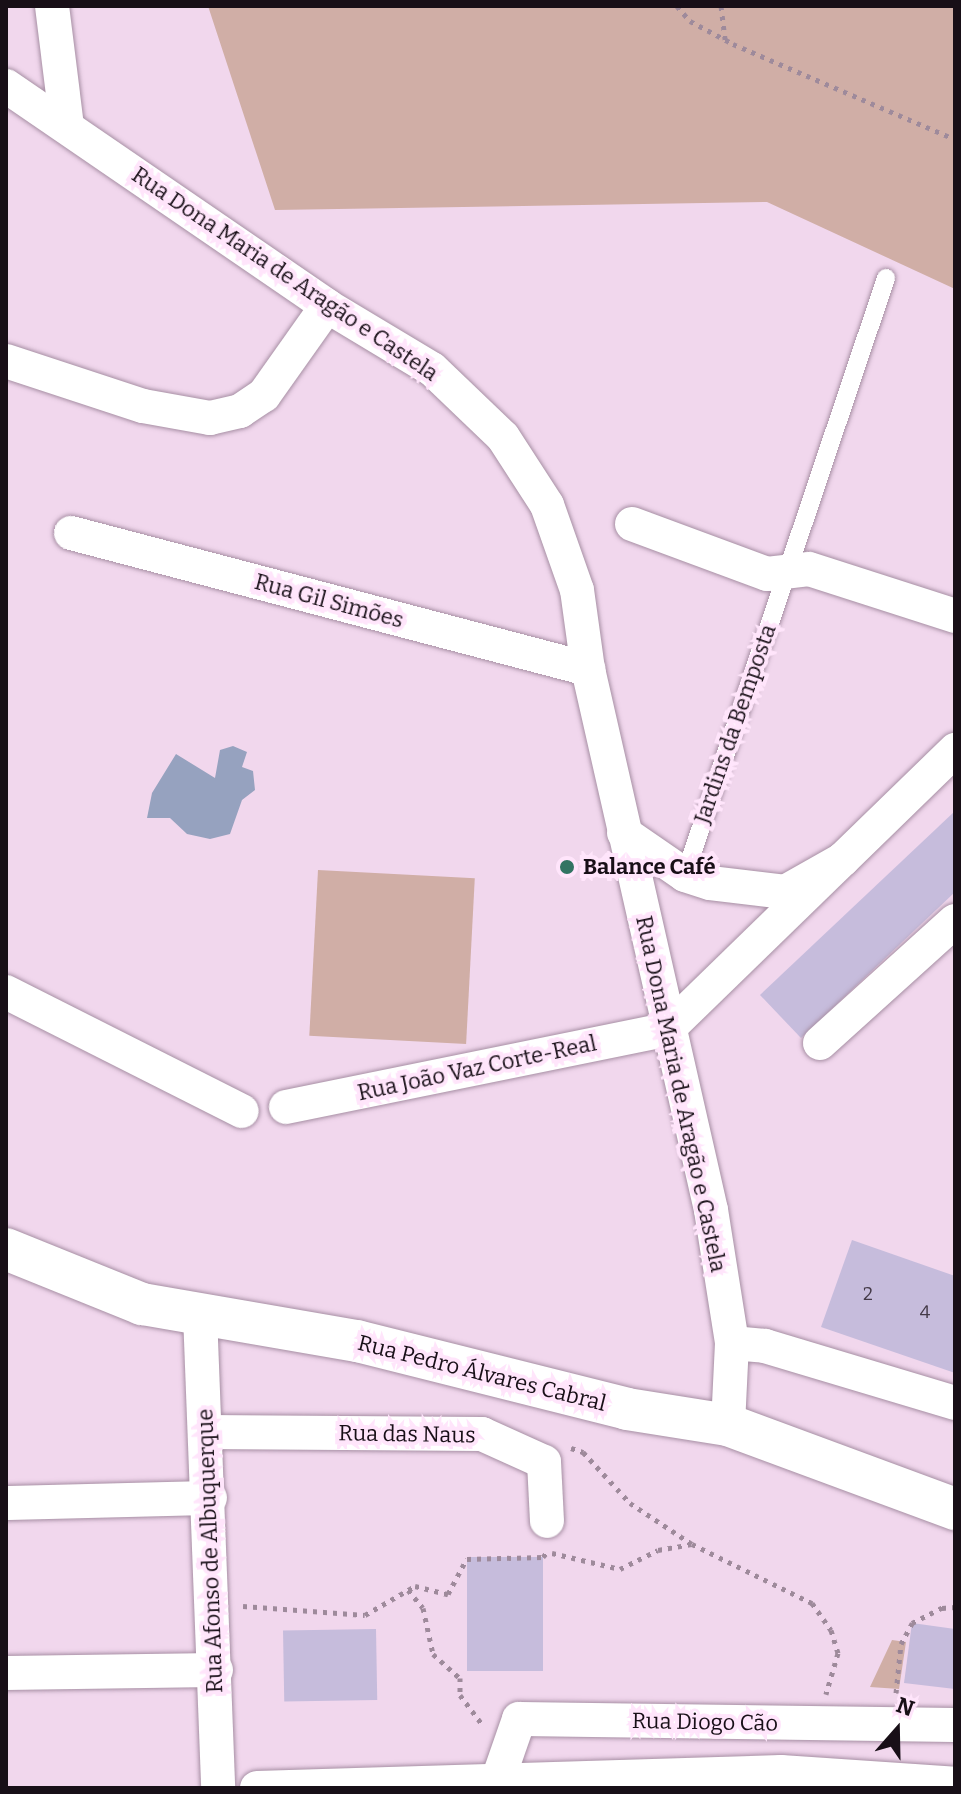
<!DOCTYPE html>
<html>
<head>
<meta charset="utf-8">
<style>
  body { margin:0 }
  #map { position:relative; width:961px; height:1794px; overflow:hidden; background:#f1d7ed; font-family:Bitter,serif }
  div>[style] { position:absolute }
  .green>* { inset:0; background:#d0aea6; transform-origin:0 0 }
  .water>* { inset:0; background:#96a2bf }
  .building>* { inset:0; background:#c6bcdc; transform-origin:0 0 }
  .path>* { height:5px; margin-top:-2.5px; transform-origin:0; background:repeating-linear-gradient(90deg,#9e8a9b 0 4px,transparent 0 10px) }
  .roads { filter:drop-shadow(0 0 2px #a78fa4) drop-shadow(0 0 2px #a78fa4) }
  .service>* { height:18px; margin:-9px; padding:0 9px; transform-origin:9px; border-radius:9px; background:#fff }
  .minor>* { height:34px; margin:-17px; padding:0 17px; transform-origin:17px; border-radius:17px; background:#fff }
  .tertiary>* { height:42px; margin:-21px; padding:0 21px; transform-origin:21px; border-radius:21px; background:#fff }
  .dots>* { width:22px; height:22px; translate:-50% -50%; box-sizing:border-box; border:4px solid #ffe5fb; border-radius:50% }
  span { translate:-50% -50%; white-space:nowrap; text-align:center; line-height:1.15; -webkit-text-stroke:8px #ffe5fb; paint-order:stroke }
  .number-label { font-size:18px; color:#443a48 }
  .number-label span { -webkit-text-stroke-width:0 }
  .street-label { font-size:22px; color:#180f17 }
  .poi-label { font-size:22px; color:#180f17; font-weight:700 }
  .left { translate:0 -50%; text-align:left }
  .frame { position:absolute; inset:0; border:8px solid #180f17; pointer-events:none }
  .north { position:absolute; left:857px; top:1690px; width:80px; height:80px; -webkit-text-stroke:6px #ffe5fb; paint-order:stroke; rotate:20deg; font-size:22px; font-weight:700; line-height:32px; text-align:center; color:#180f17 }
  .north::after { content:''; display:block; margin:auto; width:28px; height:36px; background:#180f17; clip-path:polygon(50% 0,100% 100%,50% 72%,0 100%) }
</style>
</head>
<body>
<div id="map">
  <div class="green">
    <i style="clip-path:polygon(208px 6px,955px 6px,955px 289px,767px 202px,275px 210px)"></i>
    <i style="left:318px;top:870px;width:157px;height:166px;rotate:3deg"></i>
    <i style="clip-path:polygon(892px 1640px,906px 1642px,899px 1689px,870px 1687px)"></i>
  </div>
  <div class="water">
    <i style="clip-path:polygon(233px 746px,247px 752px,242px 767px,253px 771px,255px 790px,242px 800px,230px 834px,210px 839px,187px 834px,170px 818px,147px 818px,152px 793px,176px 754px,215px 778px,220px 750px)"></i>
  </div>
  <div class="building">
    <i style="clip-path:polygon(955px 811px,955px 892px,801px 1038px,760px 995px)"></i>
    <i style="clip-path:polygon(852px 1240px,955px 1276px,955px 1373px,821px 1327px)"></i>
    <i style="left:543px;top:1557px;width:114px;height:76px;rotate:90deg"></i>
    <i style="clip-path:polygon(912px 1623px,955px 1629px,955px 1689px,904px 1683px)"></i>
    <i style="left:376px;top:1629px;width:71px;height:93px;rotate:89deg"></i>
  </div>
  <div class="path">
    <i style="left:677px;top:6px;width:20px;rotate:49deg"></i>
    <i style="left:690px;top:21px;width:49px;rotate:28.1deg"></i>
    <i style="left:733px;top:44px;width:241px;rotate:23.2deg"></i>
    <i style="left:721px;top:6px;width:34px;rotate:83deg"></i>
    <i style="left:571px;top:1448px;width:13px;rotate:18deg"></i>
    <i style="left:583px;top:1452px;width:69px;rotate:47.3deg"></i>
    <i style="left:630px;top:1503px;width:74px;rotate:33.5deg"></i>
    <i style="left:692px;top:1544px;width:134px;rotate:26.2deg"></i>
    <i style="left:812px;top:1603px;width:33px;rotate:55deg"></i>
    <i style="left:831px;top:1630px;width:24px;rotate:73deg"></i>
    <i style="left:838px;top:1653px;width:43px;rotate:106.3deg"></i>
    <i style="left:552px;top:1553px;width:70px;rotate:13.2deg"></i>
    <i style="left:620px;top:1569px;width:42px;rotate:-26.6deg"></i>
    <i style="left:658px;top:1550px;width:34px;rotate:-10deg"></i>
    <i style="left:408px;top:1590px;width:23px;rotate:50deg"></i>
    <i style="left:423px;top:1608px;width:47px;rotate:77.7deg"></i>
    <i style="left:433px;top:1654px;width:36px;rotate:42deg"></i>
    <i style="left:460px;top:1678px;width:17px;rotate:90deg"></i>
    <i style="left:460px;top:1695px;width:38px;rotate:53deg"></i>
    <i style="left:243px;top:1606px;width:122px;rotate:4.2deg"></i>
    <i style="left:365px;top:1615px;width:58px;rotate:-30.1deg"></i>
    <i style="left:415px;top:1586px;width:34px;rotate:14deg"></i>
    <i style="left:448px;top:1594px;width:40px;rotate:-62deg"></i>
    <i style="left:467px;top:1559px;width:76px;rotate:-1.5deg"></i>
    <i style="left:543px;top:1557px;width:6px;rotate:-51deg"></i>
    <i style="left:896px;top:1693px;width:49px;rotate:-84.2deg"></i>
    <i style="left:901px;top:1644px;width:24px;rotate:-62deg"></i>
    <i style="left:912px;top:1623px;width:34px;rotate:-27deg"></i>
    <i style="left:942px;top:1608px;width:13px;rotate:-4deg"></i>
  </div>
  <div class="roads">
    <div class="service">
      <i style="left:685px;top:875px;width:630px;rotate:-71.39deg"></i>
    </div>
    <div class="minor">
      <i style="left:52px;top:6px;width:121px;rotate:82.9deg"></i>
      <i style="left:6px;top:86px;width:389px;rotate:34.4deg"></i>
      <i style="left:327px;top:306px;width:122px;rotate:31deg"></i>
      <i style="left:432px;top:369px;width:98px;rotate:43.8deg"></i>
      <i style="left:503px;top:437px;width:81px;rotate:57.1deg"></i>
      <i style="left:547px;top:505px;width:90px;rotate:70.6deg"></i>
      <i style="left:577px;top:590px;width:80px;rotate:82.1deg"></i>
      <i style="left:588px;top:669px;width:555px;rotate:77.19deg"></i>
      <i style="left:711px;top:1210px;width:135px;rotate:81deg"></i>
      <i style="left:732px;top:1343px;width:82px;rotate:92.8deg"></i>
      <i style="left:6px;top:361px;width:144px;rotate:18.2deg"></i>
      <i style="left:143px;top:406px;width:68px;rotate:10.2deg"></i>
      <i style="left:210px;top:418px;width:31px;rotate:-13deg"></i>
      <i style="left:240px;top:411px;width:29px;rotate:-34deg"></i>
      <i style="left:264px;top:395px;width:109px;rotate:-54.7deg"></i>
      <i style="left:632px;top:524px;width:144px;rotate:20.3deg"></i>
      <i style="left:767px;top:574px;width:42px;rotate:-6.8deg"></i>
      <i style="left:809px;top:569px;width:153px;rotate:17.8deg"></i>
      <i style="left:71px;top:533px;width:535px;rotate:14.74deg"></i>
      <i style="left:624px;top:833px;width:74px;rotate:34.5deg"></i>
      <i style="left:685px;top:875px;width:26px;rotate:18deg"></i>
      <i style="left:710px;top:883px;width:76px;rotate:6.8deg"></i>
      <i style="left:785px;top:892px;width:65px;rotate:-29.3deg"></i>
      <i style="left:842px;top:860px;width:158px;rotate:-44.2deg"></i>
      <i style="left:6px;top:992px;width:264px;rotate:26.8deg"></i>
      <i style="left:820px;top:1043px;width:182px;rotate:-42.1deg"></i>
      <i style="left:286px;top:1107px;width:390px;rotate:-11.5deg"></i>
      <i style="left:668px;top:1029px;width:243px;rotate:-44.2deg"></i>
      <i style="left:200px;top:1314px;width:474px;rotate:87.8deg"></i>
      <i style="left:732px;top:1343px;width:33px;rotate:5deg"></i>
      <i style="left:765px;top:1346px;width:198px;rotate:16.7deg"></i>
      <i style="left:206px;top:1432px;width:276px;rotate:0.4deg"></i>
      <i style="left:482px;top:1434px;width:68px;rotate:24.3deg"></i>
      <i style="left:544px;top:1462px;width:59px;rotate:87.1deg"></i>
      <i style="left:6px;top:1503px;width:204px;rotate:-1.4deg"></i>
      <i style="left:6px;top:1673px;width:210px;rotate:-0.8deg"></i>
      <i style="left:257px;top:1788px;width:524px;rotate:-1.75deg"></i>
      <i style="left:781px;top:1772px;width:174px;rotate:3.9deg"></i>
      <i style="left:495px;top:1788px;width:73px;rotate:-70.8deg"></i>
      <i style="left:519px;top:1719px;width:436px;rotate:0.8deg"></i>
    </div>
    <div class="tertiary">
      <i style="left:6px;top:1249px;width:147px;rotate:22deg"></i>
      <i style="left:142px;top:1304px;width:218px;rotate:9.8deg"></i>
      <i style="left:357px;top:1341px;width:278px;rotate:14.1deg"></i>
      <i style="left:627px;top:1409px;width:102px;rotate:9deg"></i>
      <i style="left:728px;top:1425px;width:242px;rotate:20.3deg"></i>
    </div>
  </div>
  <div class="dots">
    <i style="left:567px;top:867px;background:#327463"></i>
  </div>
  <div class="number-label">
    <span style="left:868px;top:1294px">2</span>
    <span style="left:925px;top:1312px">4</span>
  </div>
  <div class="street-label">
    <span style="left:285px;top:274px;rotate:34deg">Rua Dona Maria de Aragão e Castela</span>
    <span style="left:329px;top:601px;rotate:15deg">Rua Gil Simões</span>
    <span style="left:735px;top:724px;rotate:-71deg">Jardins da Bemposta</span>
    <span style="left:477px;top:1068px;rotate:-12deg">Rua João Vaz Corte-Real</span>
    <span style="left:681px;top:1094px;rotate:78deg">Rua Dona Maria de Aragão e Castela</span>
    <span style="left:482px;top:1373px;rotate:14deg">Rua Pedro Álvares Cabral</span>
    <span style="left:407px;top:1434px;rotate:1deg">Rua das Naus</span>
    <span style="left:210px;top:1551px;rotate:-92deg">Rua Afonso de Albuquerque</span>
    <span style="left:705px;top:1722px;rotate:1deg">Rua Diogo Cão</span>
  </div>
  <div class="poi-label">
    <span class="left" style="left:583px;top:867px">Balance Café</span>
  </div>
  <div class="frame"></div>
  <div class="north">N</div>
</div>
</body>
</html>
